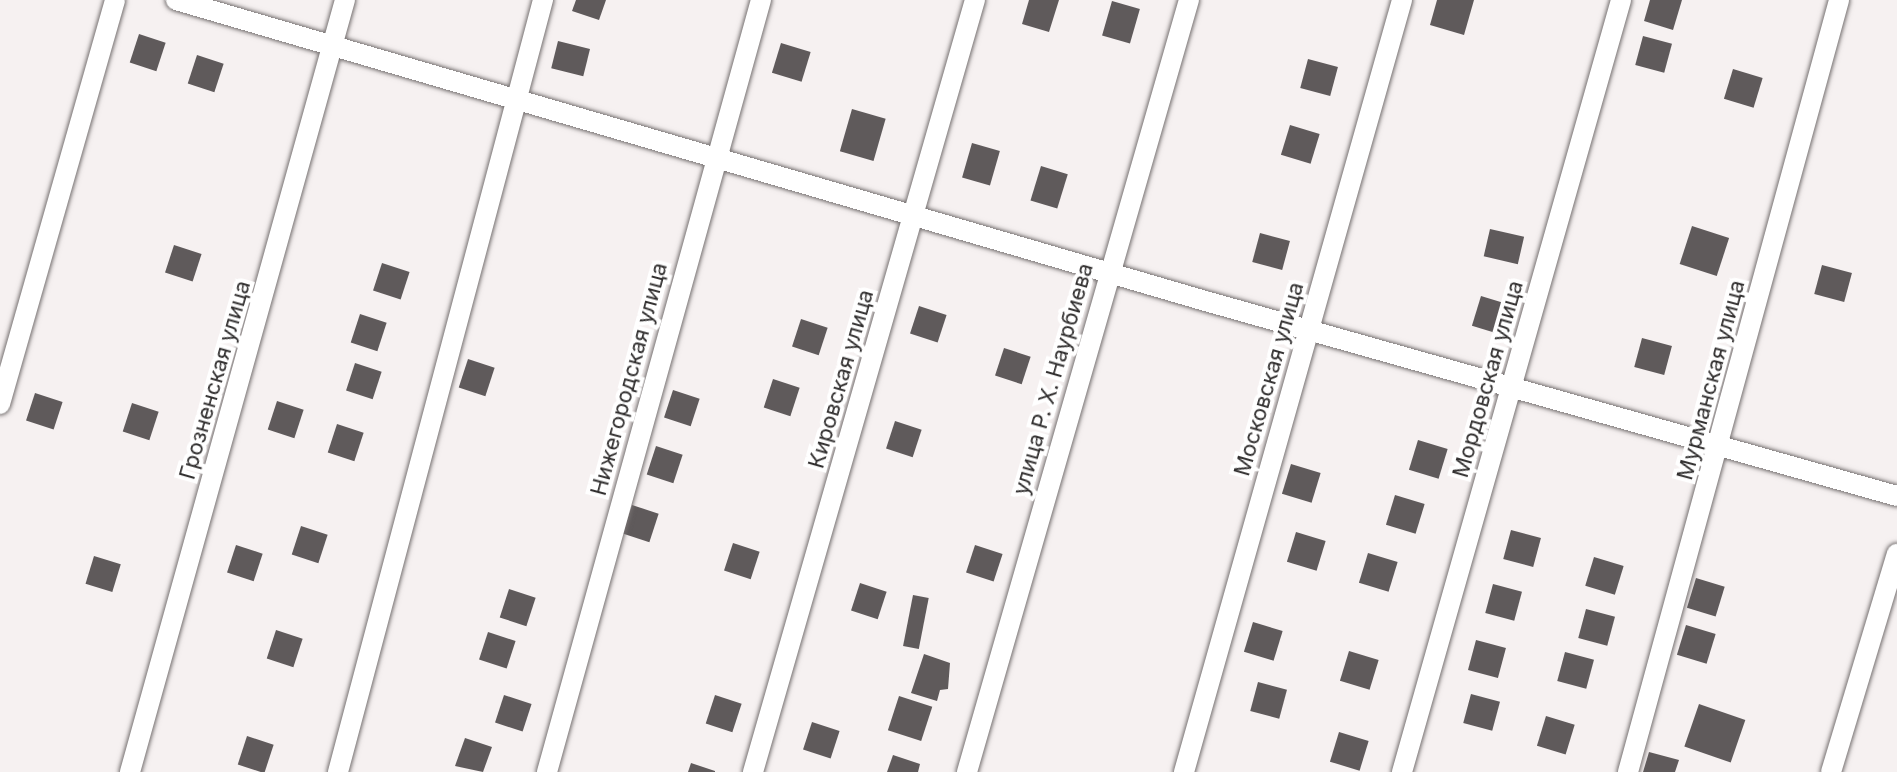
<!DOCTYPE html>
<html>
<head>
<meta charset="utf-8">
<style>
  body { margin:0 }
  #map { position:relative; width:1897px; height:772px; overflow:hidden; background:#f6f1f1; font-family:Inter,sans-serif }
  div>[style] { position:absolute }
  .building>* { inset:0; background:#5f5a5b; transform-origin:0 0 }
  .roads { filter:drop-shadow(0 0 2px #767171) drop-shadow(0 0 2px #767171) }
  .street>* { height:20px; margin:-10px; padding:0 10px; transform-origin:10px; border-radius:10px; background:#fff }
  span { translate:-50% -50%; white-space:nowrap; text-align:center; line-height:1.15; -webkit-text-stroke:8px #fff; paint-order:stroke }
  .street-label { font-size:22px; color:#302e2e }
</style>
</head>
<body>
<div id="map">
  <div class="building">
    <i style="clip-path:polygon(576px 0,606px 0,599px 20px,572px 11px)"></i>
    <i style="clip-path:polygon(1029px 0,1059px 0,1049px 32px,1022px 24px)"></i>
    <i style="clip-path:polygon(1437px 0,1474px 0,1464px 35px,1430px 25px)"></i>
    <i style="clip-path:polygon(1650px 0,1682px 0,1673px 30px,1644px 21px)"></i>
    <i style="left:1112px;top:1px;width:29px;height:36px;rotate:16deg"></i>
    <i style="left:139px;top:34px;width:28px;height:30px;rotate:18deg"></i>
    <i style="left:1643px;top:36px;width:30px;height:30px;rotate:15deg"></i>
    <i style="left:558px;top:41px;width:33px;height:28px;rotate:14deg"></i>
    <i style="left:781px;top:43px;width:31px;height:31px;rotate:17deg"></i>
    <i style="left:197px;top:55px;width:28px;height:30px;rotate:18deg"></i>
    <i style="left:1308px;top:59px;width:31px;height:30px;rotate:15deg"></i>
    <i style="left:1733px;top:69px;width:31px;height:31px;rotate:17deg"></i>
    <i style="left:852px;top:109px;width:35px;height:44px;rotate:16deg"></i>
    <i style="left:1290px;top:125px;width:31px;height:31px;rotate:17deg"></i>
    <i style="left:972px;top:143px;width:29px;height:36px;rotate:16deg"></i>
    <i style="left:1041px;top:166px;width:28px;height:36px;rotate:17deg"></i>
    <i style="left:1692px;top:226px;width:39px;height:40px;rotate:18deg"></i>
    <i style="left:1490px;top:229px;width:35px;height:28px;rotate:13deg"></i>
    <i style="left:1260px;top:233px;width:31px;height:30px;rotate:15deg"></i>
    <i style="left:174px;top:245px;width:29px;height:29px;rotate:18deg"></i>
    <i style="left:382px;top:263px;width:29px;height:29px;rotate:18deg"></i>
    <i style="left:1822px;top:265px;width:31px;height:30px;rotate:15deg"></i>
    <i style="left:1481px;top:296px;width:30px;height:31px;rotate:17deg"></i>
    <i style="left:919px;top:306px;width:29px;height:29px;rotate:18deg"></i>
    <i style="left:360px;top:314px;width:28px;height:30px;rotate:18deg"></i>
    <i style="left:801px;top:319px;width:28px;height:29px;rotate:18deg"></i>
    <i style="left:1642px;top:338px;width:31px;height:30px;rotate:15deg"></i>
    <i style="left:1004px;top:348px;width:28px;height:29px;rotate:18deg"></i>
    <i style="left:468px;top:359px;width:28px;height:30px;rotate:18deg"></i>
    <i style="left:355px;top:363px;width:28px;height:29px;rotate:18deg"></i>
    <i style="left:773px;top:379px;width:28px;height:30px;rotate:18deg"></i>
    <i style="left:673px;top:390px;width:28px;height:29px;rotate:18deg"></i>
    <i style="left:35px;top:393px;width:29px;height:29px;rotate:18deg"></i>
    <i style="left:277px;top:401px;width:28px;height:30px;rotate:18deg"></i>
    <i style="left:132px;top:403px;width:28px;height:30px;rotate:18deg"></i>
    <i style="left:895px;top:421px;width:28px;height:29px;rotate:18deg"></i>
    <i style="left:337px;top:424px;width:28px;height:30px;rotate:18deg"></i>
    <i style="left:1418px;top:440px;width:31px;height:31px;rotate:17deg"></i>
    <i style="left:656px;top:446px;width:28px;height:30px;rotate:18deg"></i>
    <i style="left:1291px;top:464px;width:31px;height:31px;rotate:17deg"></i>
    <i style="left:1395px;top:495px;width:31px;height:31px;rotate:17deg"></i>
    <i style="left:632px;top:505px;width:28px;height:30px;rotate:18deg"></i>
    <i style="left:301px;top:526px;width:28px;height:30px;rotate:18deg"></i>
    <i style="left:1511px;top:530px;width:31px;height:30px;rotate:15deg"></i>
    <i style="left:1296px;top:532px;width:31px;height:31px;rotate:17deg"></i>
    <i style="left:733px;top:543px;width:28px;height:29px;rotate:18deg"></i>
    <i style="left:236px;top:545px;width:28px;height:29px;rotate:18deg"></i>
    <i style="left:975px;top:545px;width:29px;height:29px;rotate:18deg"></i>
    <i style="left:1368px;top:553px;width:31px;height:31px;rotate:17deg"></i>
    <i style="left:94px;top:556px;width:28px;height:29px;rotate:17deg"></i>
    <i style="left:1594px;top:557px;width:31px;height:30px;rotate:17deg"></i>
    <i style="left:1696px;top:578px;width:30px;height:31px;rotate:17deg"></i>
    <i style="left:860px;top:583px;width:28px;height:29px;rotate:18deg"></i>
    <i style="left:1493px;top:584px;width:30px;height:30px;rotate:15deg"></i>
    <i style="left:509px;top:589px;width:28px;height:30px;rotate:18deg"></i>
    <i style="left:913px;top:595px;width:16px;height:52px;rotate:11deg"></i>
    <i style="left:1586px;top:609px;width:30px;height:30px;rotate:15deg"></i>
    <i style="left:1253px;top:622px;width:31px;height:31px;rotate:17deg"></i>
    <i style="left:1686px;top:625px;width:31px;height:31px;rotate:17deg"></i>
    <i style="left:276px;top:630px;width:28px;height:30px;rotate:18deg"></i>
    <i style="left:488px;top:632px;width:29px;height:29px;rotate:18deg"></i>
    <i style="left:1476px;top:640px;width:31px;height:31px;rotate:15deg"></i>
    <i style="left:1349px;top:651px;width:31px;height:31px;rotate:17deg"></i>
    <i style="left:1565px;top:652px;width:30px;height:30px;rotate:15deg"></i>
    <i style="clip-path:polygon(924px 654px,950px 663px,948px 689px,940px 690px,937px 701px,911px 693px)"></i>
    <i style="left:1258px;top:682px;width:30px;height:30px;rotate:15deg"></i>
    <i style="left:1471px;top:694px;width:30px;height:30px;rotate:15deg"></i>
    <i style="left:504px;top:695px;width:29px;height:29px;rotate:18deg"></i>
    <i style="left:715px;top:695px;width:28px;height:30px;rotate:18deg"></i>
    <i style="left:899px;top:696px;width:35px;height:36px;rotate:18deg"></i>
    <i style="left:1699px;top:704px;width:49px;height:45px;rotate:19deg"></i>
    <i style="left:1546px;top:716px;width:30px;height:31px;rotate:17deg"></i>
    <i style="left:812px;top:722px;width:29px;height:29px;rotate:18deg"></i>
    <i style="left:1339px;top:732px;width:31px;height:31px;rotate:17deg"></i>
    <i style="left:247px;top:736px;width:28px;height:30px;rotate:18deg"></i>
    <i style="clip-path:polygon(465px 738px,492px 747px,483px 772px,455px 766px)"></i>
    <i style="clip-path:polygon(1649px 752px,1679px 760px,1675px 772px,1643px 772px)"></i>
    <i style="clip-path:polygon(893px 755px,920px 764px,918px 772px,887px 772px)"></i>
    <i style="clip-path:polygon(691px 763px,715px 771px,715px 772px,688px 772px)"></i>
  </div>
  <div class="roads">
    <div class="street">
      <i style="left:176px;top:0;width:1076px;rotate:16.3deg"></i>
      <i style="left:1209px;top:302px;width:715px;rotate:15.75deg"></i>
      <i style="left:0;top:404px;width:420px;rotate:-74.1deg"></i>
      <i style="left:130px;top:772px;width:801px;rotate:-74.44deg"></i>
      <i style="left:338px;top:772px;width:799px;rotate:-75.13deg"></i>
      <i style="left:547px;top:772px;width:801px;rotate:-74.51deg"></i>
      <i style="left:753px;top:772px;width:803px;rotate:-73.96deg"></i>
      <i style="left:967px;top:772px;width:803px;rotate:-73.96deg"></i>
      <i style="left:1184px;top:772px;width:802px;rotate:-74.23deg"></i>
      <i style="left:1402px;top:772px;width:802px;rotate:-74.16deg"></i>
      <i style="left:1628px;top:772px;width:800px;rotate:-74.71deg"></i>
      <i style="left:1831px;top:772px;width:228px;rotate:-73.2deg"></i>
    </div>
  </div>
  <div class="street-label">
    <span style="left:629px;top:379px;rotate:-75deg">Нижегородская улица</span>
    <span style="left:841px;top:379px;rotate:-74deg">Кировская улица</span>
    <span style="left:1053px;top:379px;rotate:-74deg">улица Р. Х. Наурбиева</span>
    <span style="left:1269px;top:379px;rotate:-74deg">Московская улица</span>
    <span style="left:1488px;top:379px;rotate:-74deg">Мордовская улица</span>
    <span style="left:215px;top:380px;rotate:-74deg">Грозненская улица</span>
    <span style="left:1711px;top:380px;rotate:-75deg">Мурманская улица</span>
  </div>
</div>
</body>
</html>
